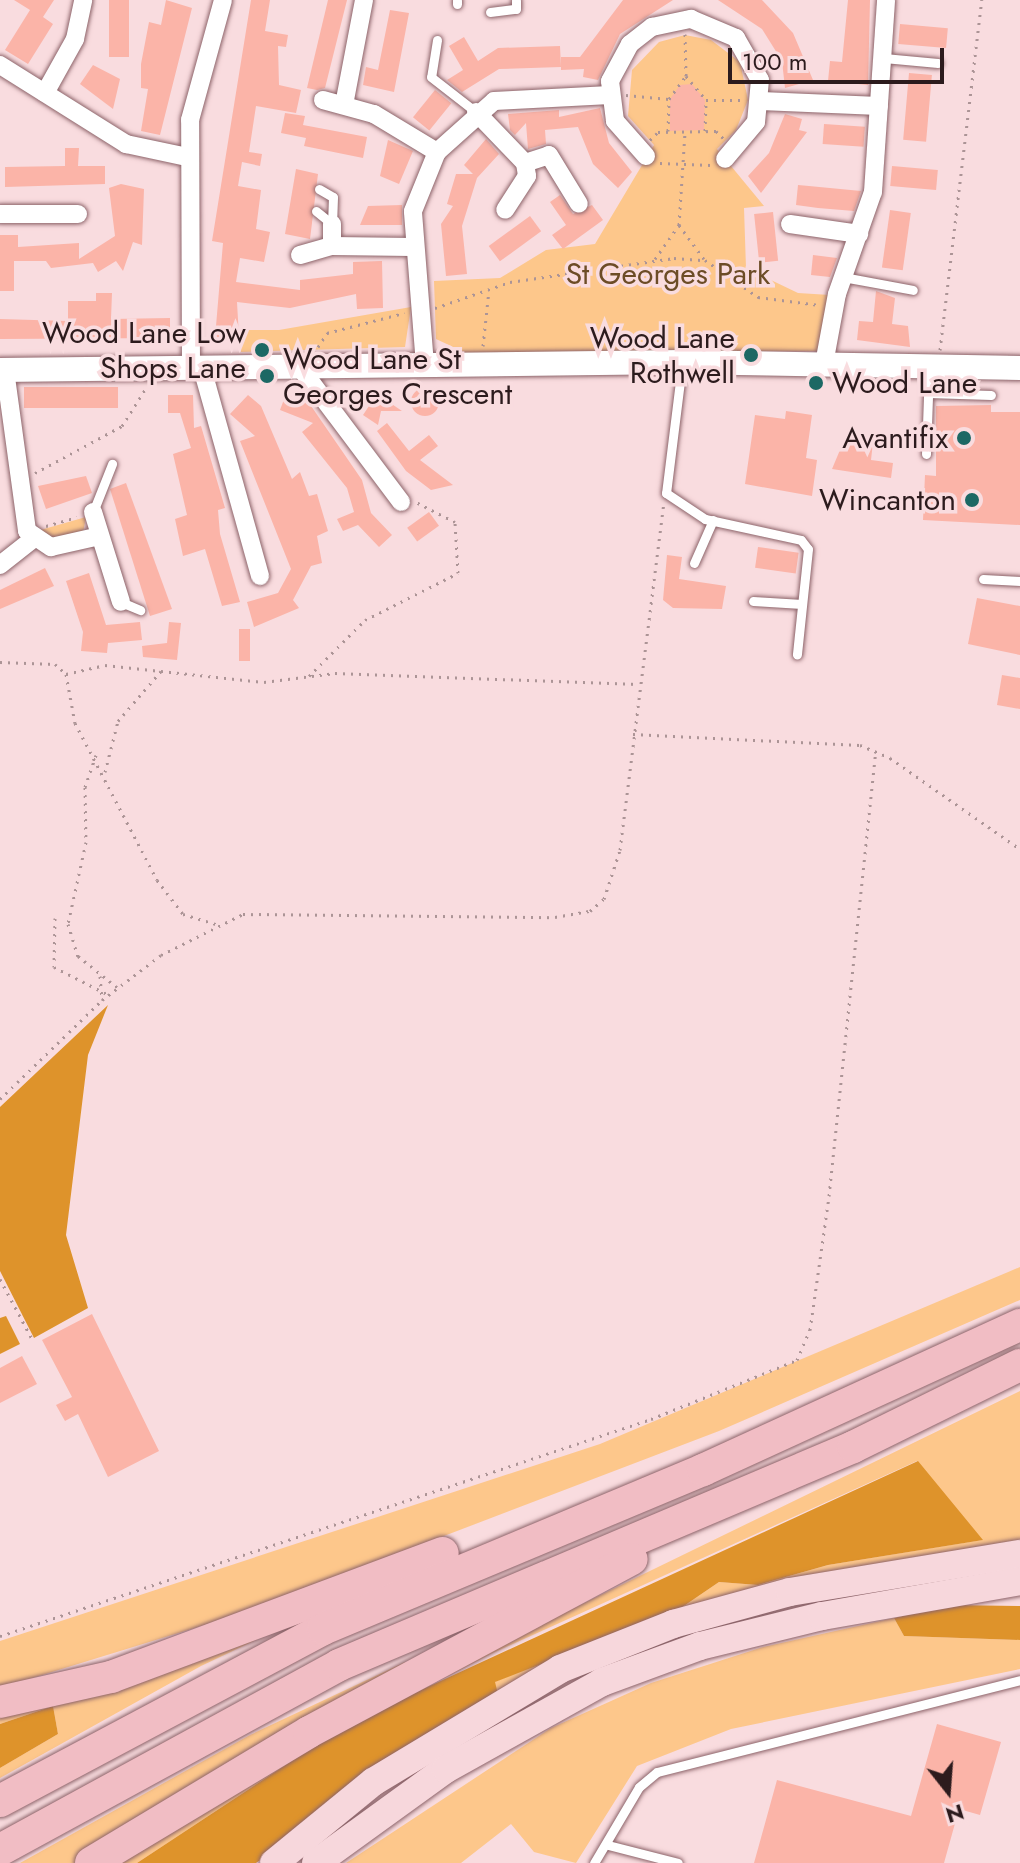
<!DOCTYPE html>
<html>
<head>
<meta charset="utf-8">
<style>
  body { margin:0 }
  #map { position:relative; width:1020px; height:1863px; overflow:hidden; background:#f9dcdf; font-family:Jost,sans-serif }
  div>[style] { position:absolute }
  .green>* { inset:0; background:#fdc78b }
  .forest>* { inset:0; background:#de932b }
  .building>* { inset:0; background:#fbb4a8; transform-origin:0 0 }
  .round { border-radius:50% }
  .path>* { height:3px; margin-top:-1.5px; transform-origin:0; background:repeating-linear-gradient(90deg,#ac9496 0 2px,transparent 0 8px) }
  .roads { filter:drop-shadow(0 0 2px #8c6369) drop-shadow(0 0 2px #8c6369) }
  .lane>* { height:9px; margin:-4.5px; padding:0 4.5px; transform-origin:4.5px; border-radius:4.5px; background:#fff }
  .street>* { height:18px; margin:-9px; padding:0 9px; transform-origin:9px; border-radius:9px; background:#fff }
  .secondary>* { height:24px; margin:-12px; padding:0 12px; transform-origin:12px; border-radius:12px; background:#fff }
  .primary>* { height:28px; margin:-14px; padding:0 14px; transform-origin:14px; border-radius:14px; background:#f7d7dc }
  .highway>* { height:32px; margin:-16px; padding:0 16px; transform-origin:16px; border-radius:16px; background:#f1bdc4 }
  .dots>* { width:22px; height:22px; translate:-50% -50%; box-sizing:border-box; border:4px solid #f9dcdf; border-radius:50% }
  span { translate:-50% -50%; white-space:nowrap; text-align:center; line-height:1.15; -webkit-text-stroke:7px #f9dcdf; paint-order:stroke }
  .park-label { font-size:30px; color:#6c4c26 }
  .poi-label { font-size:30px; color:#2c1b1d }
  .right { translate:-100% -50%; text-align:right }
  .left { translate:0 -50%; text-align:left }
  .north { position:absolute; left:908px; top:1751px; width:80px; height:80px; -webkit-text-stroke:6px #f9dcdf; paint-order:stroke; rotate:163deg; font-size:22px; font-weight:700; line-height:32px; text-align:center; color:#2c1b1d }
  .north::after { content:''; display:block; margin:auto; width:28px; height:36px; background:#2c1b1d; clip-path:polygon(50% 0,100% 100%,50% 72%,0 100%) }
  .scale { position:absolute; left:728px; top:48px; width:216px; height:36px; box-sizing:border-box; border:4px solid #2c1b1d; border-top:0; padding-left:10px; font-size:24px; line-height:28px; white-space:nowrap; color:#2c1b1d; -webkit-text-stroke:6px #f9dcdf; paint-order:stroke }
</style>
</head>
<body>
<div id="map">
  <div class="green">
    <i style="clip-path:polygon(685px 35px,711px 40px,740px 62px,748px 100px,736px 130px,717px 149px,764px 206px,744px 208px,746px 268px,798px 293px,830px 295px,820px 351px,466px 353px,436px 339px,434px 281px,500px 278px,546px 250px,595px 244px,654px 145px,628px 116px,632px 70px,659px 42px)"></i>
    <i style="clip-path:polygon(411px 307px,405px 347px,241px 352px,239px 330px,279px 330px)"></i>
    <i style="clip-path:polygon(86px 517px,83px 533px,51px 539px,37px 531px)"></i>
    <i style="clip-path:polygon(1020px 1267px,1020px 1300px,719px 1431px,237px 1615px,0 1688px,0 1641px,600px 1444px)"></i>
    <i style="clip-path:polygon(1020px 1391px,1020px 1544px,768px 1588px,582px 1650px,498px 1694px,494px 1682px,675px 1612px,719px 1582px,758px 1585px,828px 1565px,982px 1540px,917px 1461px,493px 1653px,328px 1737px,137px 1863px,115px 1863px,328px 1737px,473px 1657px)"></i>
    <i style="clip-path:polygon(357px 1592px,201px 1666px,0 1778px,0 1768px,58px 1734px,53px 1706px,0 1724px,0 1710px)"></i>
    <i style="clip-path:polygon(894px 1618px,904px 1636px,1020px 1640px,1020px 1669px,731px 1729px,637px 1766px,576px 1863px,534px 1852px,511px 1824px,461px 1863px,346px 1863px,551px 1728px,651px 1683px,763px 1647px)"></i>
    <i style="clip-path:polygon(405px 1662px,409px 1670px,74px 1863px,20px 1863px,250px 1735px)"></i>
  </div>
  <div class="forest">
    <i style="clip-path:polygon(108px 1005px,88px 1055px,66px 1235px,88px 1308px,34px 1338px,0 1271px,0 1107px)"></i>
    <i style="clip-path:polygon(6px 1316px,20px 1344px,0 1354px,0 1318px)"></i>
    <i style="clip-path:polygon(918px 1461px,983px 1540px,828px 1565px,758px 1585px,719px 1582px,675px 1612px,495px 1682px,498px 1694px,256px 1863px,137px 1863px,328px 1737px,408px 1696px)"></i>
    <i style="clip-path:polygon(950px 1605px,1020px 1606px,1020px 1640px,904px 1636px,894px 1618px)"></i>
    <i style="clip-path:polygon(53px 1706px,58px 1734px,0 1768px,0 1724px)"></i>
  </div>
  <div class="building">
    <i style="clip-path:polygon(14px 0,54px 0,43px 17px,53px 24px,28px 64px,5px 50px,30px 10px)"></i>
    <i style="left:109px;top:0;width:20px;height:57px"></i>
    <i style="clip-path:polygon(166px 0,192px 8px,160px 135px,141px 131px,148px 89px,141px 88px,141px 64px,149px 22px,161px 25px)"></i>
    <i style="clip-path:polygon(251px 0,270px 0,265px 31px,288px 35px,286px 47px,278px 46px,279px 85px,301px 90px,296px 113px,256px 106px,249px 152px,262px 154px,260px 166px,242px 162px,238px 186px,261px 190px,256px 229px,270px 232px,264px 262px,240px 258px,236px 282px,300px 290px,300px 280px,353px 274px,353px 262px,382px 261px,383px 308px,357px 309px,356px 294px,290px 308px,237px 302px,239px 337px,215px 338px,223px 243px,212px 241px)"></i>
    <i style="clip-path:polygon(328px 0,347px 0,325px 88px,317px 90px,307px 88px)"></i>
    <i style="clip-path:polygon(623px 0,673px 0,620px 34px,598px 80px,583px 77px,584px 69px,561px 70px,561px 57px,580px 57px)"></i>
    <i style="clip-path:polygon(718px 0,762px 0,793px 33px,813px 80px,785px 88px,782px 61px,762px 29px)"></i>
    <i style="clip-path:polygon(848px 0,870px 0,868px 85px,828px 81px,830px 61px,842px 62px)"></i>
    <i style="clip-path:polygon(390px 10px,409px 13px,394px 92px,363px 85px,366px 67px,378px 70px)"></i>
    <i style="left:900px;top:24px;width:48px;height:20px;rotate:5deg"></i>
    <i style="clip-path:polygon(464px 37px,478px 61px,498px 48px,560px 46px,561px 67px,499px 69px,462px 92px,447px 80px,463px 70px,449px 46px)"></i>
    <i style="clip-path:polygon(93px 65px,120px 79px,113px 109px,80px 84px)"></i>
    <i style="left:909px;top:73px;width:23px;height:67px;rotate:5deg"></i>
    <i style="clip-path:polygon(692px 84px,705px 100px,704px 130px,670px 131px,670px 99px,680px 85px)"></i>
    <i style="left:435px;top:90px;width:21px;height:35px;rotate:39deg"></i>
    <i style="clip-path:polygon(600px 108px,609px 143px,632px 172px,618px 188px,593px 164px,578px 127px,545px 130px,546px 144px,528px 149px,526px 123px,515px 135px,510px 130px,508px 114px,559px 110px,559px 117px)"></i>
    <i style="clip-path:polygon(285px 113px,305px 116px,303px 125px,367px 137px,363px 158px,304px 146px,306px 138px,281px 133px)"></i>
    <i style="clip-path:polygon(785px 114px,802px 119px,799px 130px,807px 132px,761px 193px,748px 176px,769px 153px)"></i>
    <i style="left:824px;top:124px;width:41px;height:20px;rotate:4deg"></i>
    <i style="clip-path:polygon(486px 139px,499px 154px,477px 178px,462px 226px,467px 274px,446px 276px,441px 224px,453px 206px,447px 204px,456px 174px,473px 174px,464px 165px)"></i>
    <i style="clip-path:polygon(388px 140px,413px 151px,399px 184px,380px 176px)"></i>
    <i style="clip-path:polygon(65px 148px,79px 148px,78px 166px,105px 166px,105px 184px,5px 187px,5px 167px,65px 166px)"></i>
    <i style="left:892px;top:166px;width:46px;height:20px;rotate:5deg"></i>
    <i style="clip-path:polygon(296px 169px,318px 174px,310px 239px,285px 234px)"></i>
    <i style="clip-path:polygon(121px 184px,144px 189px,142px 245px,133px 242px,123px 271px,116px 261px,98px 272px,93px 263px,51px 268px,46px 261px,14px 261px,14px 291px,0 291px,0 235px,18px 235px,18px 247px,79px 243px,79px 259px,115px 236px,109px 188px)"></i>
    <i style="clip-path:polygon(798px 185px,809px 186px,861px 191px,854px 211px,818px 208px,796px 205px)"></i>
    <i style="clip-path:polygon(560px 195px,573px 214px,592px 205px,603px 220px,563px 249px,552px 235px,566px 225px,550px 202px)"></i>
    <i style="clip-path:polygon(402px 205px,402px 225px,360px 225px,368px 206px)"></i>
    <i style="left:890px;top:210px;width:21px;height:58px;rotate:8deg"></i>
    <i style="left:773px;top:212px;width:49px;height:19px;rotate:84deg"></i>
    <i style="left:530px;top:216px;width:19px;height:51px;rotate:54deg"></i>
    <i style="clip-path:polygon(813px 255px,837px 258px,830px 277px,811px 275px)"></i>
    <i style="clip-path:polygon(876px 291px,895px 298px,892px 324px,908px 326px,910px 347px,857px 340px,859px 321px,873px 322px)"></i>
    <i style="clip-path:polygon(96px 293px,112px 293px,111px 319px,170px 318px,170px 338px,0 339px,0 319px,68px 321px,68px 301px,96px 301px)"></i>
    <i style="left:24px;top:387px;width:94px;height:21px"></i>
    <i class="round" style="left:411px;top:388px;width:28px;height:28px"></i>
    <i style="clip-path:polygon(286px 394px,309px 403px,362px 480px,371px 513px,392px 535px,379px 547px,358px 525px,343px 531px,337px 519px,354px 512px,347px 488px,302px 432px,313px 423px,280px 410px)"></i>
    <i style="clip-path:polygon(377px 394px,402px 411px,381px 411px,378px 425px,363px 415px)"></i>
    <i style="clip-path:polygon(168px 395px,193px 395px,194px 428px,201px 426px,225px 508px,218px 510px,220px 534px,240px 602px,222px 606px,205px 549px,183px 556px,175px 519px,187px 515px,173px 454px,191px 448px,180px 413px,168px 413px)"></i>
    <i style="clip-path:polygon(248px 395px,261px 406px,292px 479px,300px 472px,309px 496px,317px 494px,328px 531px,317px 536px,322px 563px,311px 566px,293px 600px,299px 608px,254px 627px,247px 602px,278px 593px,291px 569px,240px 441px,255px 436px,230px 414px)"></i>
    <i style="clip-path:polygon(991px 405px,991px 412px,1020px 412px,1020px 525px,923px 520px,925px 475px,936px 476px,936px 406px)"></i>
    <i style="clip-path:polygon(786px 411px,812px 415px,806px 458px,817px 460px,812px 496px,745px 484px,755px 415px,785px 419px)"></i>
    <i style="clip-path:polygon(387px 423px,409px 451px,429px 435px,438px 446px,420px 460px,453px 485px,431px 490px,406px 471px,377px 431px)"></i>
    <i style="clip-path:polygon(845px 438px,873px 442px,871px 460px,893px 463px,891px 478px,832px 469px)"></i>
    <i style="clip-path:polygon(86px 476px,92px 493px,46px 509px,38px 486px)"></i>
    <i style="clip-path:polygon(126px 483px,172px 609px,150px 616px,110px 489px)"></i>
    <i style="left:429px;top:512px;width:17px;height:27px;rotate:54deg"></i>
    <i style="left:758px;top:547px;width:41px;height:21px;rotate:8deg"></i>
    <i style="clip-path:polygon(667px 555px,682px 557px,679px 579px,726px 586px,722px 609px,673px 608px,663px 600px)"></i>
    <i style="clip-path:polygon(45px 568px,54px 586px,0 609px,0 590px)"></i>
    <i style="clip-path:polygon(89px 573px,106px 625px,140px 622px,142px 640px,108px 643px,107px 653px,81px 651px,83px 632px,66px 581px)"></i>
    <i style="clip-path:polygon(977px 598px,1020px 606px,1020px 655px,968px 644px)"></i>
    <i style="clip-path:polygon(169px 622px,181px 623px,177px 660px,143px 657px,142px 646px,167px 643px)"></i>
    <i style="left:239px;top:629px;width:11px;height:32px"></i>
    <i style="clip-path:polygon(1002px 675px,1020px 678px,1020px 709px,997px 705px)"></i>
    <i style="clip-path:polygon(92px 1314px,159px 1451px,108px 1477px,78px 1414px,65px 1421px,56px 1405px,72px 1397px,42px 1340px)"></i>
    <i style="clip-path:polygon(22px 1356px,37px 1384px,0 1403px,0 1368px)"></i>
    <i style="clip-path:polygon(937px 1724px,1001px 1742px,980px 1815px,959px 1809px,944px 1863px,754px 1863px,777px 1780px,911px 1816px)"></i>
  </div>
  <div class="path">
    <i style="left:685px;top:34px;width:42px;rotate:88.6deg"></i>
    <i style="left:686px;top:76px;width:31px;rotate:50deg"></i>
    <i style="left:706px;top:100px;width:36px"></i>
    <i style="left:626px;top:95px;width:43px;rotate:5.3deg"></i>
    <i style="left:669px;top:99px;width:29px;rotate:-54deg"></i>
    <i style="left:668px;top:131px;width:32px;rotate:-88deg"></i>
    <i style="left:705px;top:131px;width:31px;rotate:-88deg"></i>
    <i style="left:650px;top:140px;width:11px;rotate:-45deg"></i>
    <i style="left:658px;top:132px;width:58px;rotate:-1deg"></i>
    <i style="left:716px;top:131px;width:11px;rotate:45deg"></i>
    <i style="left:660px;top:163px;width:51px;rotate:2.2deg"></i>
    <i style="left:679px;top:225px;width:92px;rotate:-86.3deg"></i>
    <i style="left:655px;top:259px;width:42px;rotate:-54.8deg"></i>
    <i style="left:679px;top:225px;width:42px;rotate:53.7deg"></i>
    <i style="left:435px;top:308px;width:79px;rotate:-19.1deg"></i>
    <i style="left:510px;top:282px;width:166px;rotate:-8.3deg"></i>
    <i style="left:674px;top:258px;width:31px;rotate:4deg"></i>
    <i style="left:705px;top:260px;width:65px;rotate:34.9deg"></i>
    <i style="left:758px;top:297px;width:62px;rotate:7.5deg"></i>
    <i style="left:483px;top:346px;width:56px;rotate:-83.9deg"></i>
    <i style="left:318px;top:347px;width:17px;rotate:-57deg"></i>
    <i style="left:327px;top:333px;width:80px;rotate:-14.6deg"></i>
    <i style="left:940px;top:350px;width:353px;rotate:-83.2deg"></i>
    <i style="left:35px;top:473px;width:99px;rotate:-28.4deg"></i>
    <i style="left:122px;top:426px;width:45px;rotate:-57.7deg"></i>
    <i style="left:46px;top:526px;width:32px;rotate:-16deg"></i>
    <i style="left:0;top:662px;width:55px;rotate:2.1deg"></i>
    <i style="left:55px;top:664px;width:15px;rotate:42deg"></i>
    <i style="left:66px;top:674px;width:40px;rotate:-13deg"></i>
    <i style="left:105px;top:665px;width:160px;rotate:6.1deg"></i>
    <i style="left:264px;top:682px;width:72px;rotate:-7.2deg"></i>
    <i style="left:335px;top:673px;width:303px;rotate:2.1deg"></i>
    <i style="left:66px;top:674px;width:50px;rotate:79.6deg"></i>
    <i style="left:75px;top:723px;width:177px;rotate:62.4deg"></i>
    <i style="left:157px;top:880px;width:43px;rotate:52.6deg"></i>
    <i style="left:183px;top:914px;width:38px;rotate:17deg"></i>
    <i style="left:309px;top:676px;width:79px;rotate:-45deg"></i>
    <i style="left:365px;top:620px;width:104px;rotate:-26.8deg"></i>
    <i style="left:458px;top:573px;width:51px;rotate:-93.4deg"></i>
    <i style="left:455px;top:522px;width:44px;rotate:-152.9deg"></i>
    <i style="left:633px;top:734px;width:227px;rotate:2.8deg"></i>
    <i style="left:860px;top:745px;width:33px;rotate:23deg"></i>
    <i style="left:890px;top:758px;width:159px;rotate:35deg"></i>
    <i style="left:96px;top:755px;width:34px;rotate:109deg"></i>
    <i style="left:85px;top:787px;width:55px;rotate:89deg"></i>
    <i style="left:86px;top:842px;width:84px;rotate:102.4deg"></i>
    <i style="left:68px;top:924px;width:34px;rotate:73deg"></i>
    <i style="left:78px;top:956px;width:51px;rotate:38.7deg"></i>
    <i style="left:105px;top:772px;width:53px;rotate:-75.7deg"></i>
    <i style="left:118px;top:721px;width:66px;rotate:-49.3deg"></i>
    <i style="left:55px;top:918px;width:49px;rotate:91.2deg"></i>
    <i style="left:54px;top:967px;width:62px;rotate:27deg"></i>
    <i style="left:100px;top:976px;width:24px;rotate:85deg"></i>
    <i style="left:0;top:1099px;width:142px;rotate:-44.1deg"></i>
    <i style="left:102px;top:1000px;width:74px;rotate:-37.3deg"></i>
    <i style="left:161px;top:955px;width:92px;rotate:-26.6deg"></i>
    <i style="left:243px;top:914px;width:312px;rotate:0.6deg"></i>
    <i style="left:555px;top:917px;width:36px;rotate:-10deg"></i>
    <i style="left:590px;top:911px;width:18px;rotate:-41deg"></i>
    <i style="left:604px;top:899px;width:52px;rotate:-71.9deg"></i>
    <i style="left:620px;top:850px;width:349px;rotate:-82.8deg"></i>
    <i style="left:0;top:1279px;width:68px;rotate:61.9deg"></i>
    <i style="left:0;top:1636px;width:686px;rotate:-18.43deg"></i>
    <i style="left:651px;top:1419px;width:157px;rotate:-22deg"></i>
    <i style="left:797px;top:1360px;width:33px;rotate:-67deg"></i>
    <i style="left:810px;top:1330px;width:135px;rotate:-81.9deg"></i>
    <i style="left:829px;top:1196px;width:446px;rotate:-84deg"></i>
  </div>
  <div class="roads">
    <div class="lane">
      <i style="left:457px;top:4px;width:4px;rotate:-90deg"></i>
      <i style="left:490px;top:12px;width:26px;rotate:-7deg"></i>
      <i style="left:516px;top:9px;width:9px;rotate:-90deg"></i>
      <i style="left:437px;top:40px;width:37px;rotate:99deg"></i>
      <i style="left:431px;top:77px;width:57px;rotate:37.9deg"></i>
      <i style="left:884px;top:58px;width:54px;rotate:5.3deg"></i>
      <i style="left:319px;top:189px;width:16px;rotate:30deg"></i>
      <i style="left:333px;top:197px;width:27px;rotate:92deg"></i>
      <i style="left:316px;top:211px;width:21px;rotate:39deg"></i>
      <i style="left:843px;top:277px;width:71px;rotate:10.5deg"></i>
      <i style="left:682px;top:365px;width:129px;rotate:97.1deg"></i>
      <i style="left:666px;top:493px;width:47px;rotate:33.7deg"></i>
      <i style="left:705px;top:519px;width:98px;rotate:12.3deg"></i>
      <i style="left:801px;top:540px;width:11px;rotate:52deg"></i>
      <i style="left:808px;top:549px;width:106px;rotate:96deg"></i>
      <i style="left:928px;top:393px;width:63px;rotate:1.8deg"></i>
      <i style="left:926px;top:454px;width:85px;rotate:-88deg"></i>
      <i style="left:93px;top:512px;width:52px;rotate:-68.4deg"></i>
      <i style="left:694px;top:563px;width:47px;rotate:-66.2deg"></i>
      <i style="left:983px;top:579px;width:37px;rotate:3deg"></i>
      <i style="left:753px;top:601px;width:49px;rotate:3.5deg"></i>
      <i style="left:121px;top:602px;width:21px;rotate:23deg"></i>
      <i style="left:608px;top:1845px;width:72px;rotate:14.4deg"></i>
      <i style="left:594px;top:1863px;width:88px;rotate:-59.4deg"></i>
      <i style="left:639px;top:1787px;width:23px;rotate:-40deg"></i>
      <i style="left:657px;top:1772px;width:374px;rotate:-14.2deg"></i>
    </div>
    <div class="street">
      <i style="left:0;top:65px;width:149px;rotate:32.1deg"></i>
      <i style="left:126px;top:144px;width:62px;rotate:12deg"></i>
      <i style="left:45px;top:93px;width:62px;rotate:-60.9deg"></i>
      <i style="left:75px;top:39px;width:40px;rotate:-78deg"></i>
      <i style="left:323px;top:100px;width:53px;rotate:15.4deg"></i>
      <i style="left:374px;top:114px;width:74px;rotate:31.1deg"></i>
      <i style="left:761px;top:101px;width:118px;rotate:2.4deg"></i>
      <i style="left:344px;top:105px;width:107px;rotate:-79.2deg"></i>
      <i style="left:476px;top:112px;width:71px;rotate:46.1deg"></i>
      <i style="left:525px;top:163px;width:13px;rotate:81deg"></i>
      <i style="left:527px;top:176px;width:40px;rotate:122.9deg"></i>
      <i style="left:646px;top:156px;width:47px;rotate:-131.5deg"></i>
      <i style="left:615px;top:121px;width:40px;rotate:-97.1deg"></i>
      <i style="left:610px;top:81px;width:42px;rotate:-61.6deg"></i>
      <i style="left:630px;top:44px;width:28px;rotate:-38deg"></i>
      <i style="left:652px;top:27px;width:40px;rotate:-12deg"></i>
      <i style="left:691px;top:19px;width:49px;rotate:22.9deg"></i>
      <i style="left:736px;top:38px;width:48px;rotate:60.3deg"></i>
      <i style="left:760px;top:80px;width:42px;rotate:95.4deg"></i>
      <i style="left:756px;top:122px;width:48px;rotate:130deg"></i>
      <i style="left:525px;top:163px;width:25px;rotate:-18deg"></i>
      <i style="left:549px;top:155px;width:57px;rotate:58.5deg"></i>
      <i style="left:0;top:214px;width:78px"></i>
      <i style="left:790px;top:224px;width:70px;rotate:8.2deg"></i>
      <i style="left:332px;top:246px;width:22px;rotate:-90deg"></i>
      <i style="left:300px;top:255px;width:33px;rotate:-16deg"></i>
      <i style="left:332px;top:246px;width:80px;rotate:0.7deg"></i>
      <i style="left:824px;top:364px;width:71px;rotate:-79.5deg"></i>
      <i style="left:837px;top:294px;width:108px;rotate:-70.6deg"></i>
      <i style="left:873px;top:192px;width:192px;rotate:-86.1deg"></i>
      <i style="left:425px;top:365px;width:154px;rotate:-94.5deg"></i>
      <i style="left:413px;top:211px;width:64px;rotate:-67.9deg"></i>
      <i style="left:437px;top:152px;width:76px;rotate:-41.8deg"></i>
      <i style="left:494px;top:101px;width:116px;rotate:-3deg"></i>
      <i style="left:299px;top:366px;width:170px;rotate:53.1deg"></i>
      <i style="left:191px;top:368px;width:248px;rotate:-90.2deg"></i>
      <i style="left:190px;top:120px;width:124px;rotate:-74.6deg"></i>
      <i style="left:202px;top:368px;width:216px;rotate:74.4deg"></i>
      <i style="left:5px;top:370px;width:162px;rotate:82.2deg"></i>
      <i style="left:27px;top:531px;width:29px;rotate:34deg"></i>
      <i style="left:51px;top:547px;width:50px;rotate:-12.7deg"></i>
      <i style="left:93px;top:512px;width:94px;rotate:72.7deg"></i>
      <i style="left:0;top:565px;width:42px;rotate:-38.2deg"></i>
    </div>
    <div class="secondary">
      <i style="left:0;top:370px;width:682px;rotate:-0.67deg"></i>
      <i style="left:682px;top:362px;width:338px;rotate:1deg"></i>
    </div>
    <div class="primary">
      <i style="left:274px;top:1863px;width:128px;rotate:-39.3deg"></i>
      <i style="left:373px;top:1782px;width:218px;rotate:-31.1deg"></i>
      <i style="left:560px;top:1669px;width:122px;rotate:-21.7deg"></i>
      <i style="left:673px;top:1624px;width:121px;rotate:-15.3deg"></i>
      <i style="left:790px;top:1592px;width:233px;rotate:-9.4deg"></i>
      <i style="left:316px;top:1863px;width:160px;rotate:-35.9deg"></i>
      <i style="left:446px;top:1769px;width:179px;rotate:-29.1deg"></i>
      <i style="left:602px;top:1682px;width:104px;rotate:-20.2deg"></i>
      <i style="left:700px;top:1646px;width:126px;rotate:-13.8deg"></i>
      <i style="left:822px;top:1616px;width:201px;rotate:-10deg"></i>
    </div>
    <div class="highway">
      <i style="left:0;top:1702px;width:114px;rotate:-12.7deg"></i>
      <i style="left:111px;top:1677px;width:354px;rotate:-20.5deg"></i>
      <i style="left:0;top:1801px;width:366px;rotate:-28deg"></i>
      <i style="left:323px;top:1629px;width:412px;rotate:-22.7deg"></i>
      <i style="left:703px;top:1470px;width:349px;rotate:-24.6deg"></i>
      <i style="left:0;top:1850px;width:386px;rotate:-28.6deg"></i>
      <i style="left:339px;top:1665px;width:558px;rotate:-22.98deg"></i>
      <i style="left:853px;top:1447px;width:186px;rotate:-26.2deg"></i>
      <i style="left:91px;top:1863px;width:254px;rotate:-31deg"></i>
      <i style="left:309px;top:1732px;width:366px;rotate:-28.2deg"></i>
    </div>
  </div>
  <div class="dots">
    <i style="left:262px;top:350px;background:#1c6864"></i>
    <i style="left:751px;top:355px;background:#1c6864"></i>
    <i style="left:267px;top:376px;background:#1c6864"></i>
    <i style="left:816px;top:383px;background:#1c6864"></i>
    <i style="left:964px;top:438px;background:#1c6864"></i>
    <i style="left:972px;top:500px;background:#1c6864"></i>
  </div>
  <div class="park-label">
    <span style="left:668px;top:274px">St Georges Park</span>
  </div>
  <div class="poi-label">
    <span class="right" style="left:246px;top:350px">Wood Lane Low<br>Shops Lane</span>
    <span class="right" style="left:735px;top:355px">Wood Lane<br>Rothwell</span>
    <span class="left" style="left:283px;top:376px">Wood Lane St<br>Georges Crescent</span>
    <span class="left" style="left:832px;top:383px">Wood Lane</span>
    <span class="right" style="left:948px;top:438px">Avantifix</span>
    <span class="right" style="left:956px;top:500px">Wincanton</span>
  </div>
  <div class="north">N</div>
  <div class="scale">100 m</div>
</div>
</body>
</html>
